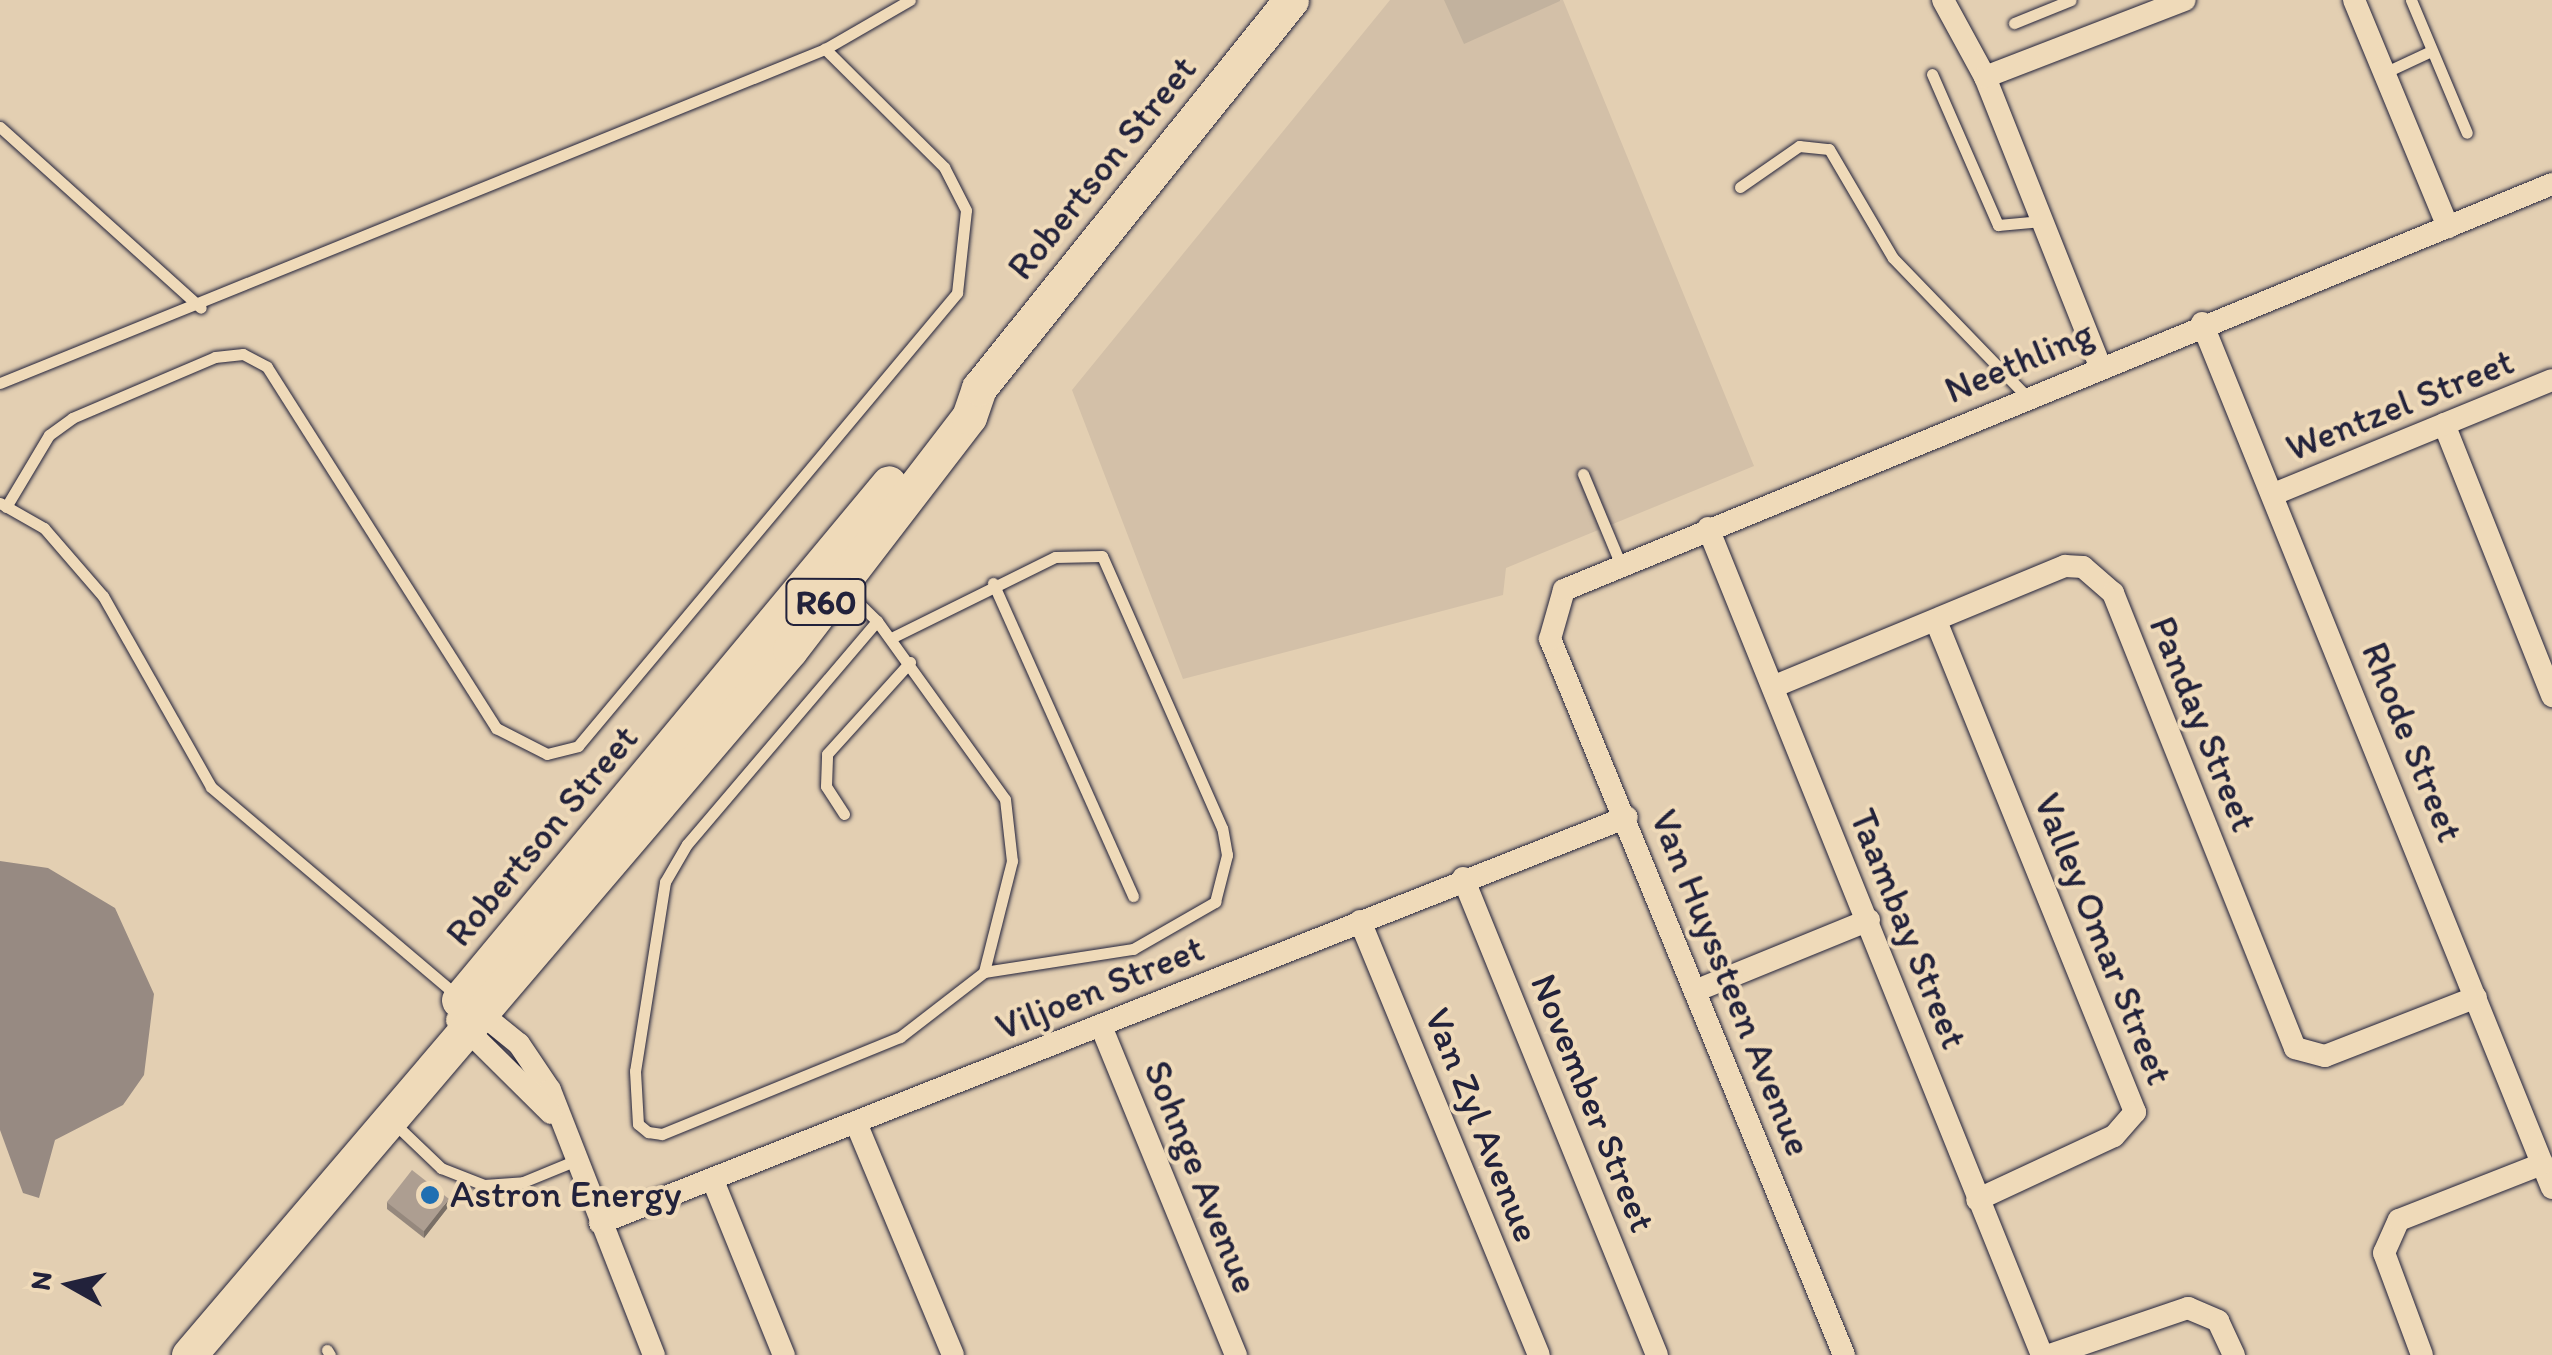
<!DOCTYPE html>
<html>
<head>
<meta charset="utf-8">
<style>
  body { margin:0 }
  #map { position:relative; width:2552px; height:1355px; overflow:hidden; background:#e3cfb2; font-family:Itim,sans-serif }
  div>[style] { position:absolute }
  .built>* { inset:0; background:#d3c0a8 }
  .green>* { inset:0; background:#c2b29e }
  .water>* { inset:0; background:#978a82 }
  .roads { filter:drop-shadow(0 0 2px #22223b) drop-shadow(0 0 2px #22223b) }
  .lane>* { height:11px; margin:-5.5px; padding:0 5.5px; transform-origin:5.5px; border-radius:5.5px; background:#efdab9 }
  .street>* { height:22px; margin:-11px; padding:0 11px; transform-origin:11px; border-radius:11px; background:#efdab9 }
  .primary>* { height:35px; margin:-17.5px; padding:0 17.5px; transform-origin:17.5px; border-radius:17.5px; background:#efdab9 }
  .wall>* { inset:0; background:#95887d }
  .shaded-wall>* { inset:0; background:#796f66 }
  .building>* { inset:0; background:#ad9e91; transform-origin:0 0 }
  .dots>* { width:28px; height:28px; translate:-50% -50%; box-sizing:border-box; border:5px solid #efdab9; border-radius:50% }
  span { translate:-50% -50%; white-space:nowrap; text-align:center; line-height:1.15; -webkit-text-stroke:8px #efdab9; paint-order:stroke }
  .shield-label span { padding:2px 8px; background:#efdab9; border:2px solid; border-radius:8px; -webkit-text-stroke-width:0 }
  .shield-label { font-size:35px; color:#22223b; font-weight:700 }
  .street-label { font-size:38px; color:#22223b }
  .poi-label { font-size:38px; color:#22223b }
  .left { translate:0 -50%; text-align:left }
  .north { position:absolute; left:20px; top:1235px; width:100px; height:100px; -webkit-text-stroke:8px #efdab9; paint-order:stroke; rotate:278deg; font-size:28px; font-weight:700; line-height:40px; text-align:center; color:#22223b }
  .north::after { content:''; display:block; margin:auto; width:35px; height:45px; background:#22223b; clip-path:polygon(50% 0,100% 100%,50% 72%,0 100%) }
</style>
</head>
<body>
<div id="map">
  <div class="built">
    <i style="clip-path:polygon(1390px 0,1563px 0,1754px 466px,1506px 568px,1503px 595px,1183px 679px,1072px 390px)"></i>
  </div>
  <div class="green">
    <i style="clip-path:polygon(1444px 0,1560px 0,1560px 1px,1464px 44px)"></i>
  </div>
  <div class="water">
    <i style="clip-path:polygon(0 861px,48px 868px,115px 908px,154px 994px,144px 1075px,123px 1105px,55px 1140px,39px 1198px,23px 1193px,0 1130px)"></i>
  </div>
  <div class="roads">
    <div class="lane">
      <i style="left:2411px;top:0;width:144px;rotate:67.2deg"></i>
      <i style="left:2014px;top:23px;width:61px;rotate:-22deg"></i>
      <i style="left:2384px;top:73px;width:52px;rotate:-25.1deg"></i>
      <i style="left:1932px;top:74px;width:165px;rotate:66.4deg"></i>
      <i style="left:1998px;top:225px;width:44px;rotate:-5.2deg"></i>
      <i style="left:0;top:127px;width:270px;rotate:42deg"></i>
      <i style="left:1740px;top:187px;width:72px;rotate:-34.8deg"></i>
      <i style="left:1799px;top:146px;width:30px;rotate:6deg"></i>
      <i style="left:1829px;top:149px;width:126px;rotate:59.6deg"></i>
      <i style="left:1893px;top:258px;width:193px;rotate:46deg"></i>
      <i style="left:0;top:383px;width:890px;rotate:-22.04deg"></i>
      <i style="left:825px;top:49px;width:98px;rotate:-30deg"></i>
      <i style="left:1583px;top:474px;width:96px;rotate:67.4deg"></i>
      <i style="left:0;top:503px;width:51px;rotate:29.6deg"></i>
      <i style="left:44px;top:528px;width:90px;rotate:49.1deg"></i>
      <i style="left:103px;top:596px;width:219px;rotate:60.5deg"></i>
      <i style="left:211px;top:787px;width:325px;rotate:40.3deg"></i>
      <i style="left:6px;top:507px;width:84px;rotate:-59.2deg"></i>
      <i style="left:49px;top:435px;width:29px;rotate:-36deg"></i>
      <i style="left:72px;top:418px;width:155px;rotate:-23.1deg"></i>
      <i style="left:215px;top:357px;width:28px;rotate:-6deg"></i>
      <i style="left:243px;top:354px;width:27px;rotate:28deg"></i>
      <i style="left:267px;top:367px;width:428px;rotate:57.6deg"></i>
      <i style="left:496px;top:728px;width:57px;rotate:27deg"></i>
      <i style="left:547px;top:754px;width:32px;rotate:-14deg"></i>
      <i style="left:578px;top:746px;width:591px;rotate:-50.08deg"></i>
      <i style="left:957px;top:293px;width:83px;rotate:-83.8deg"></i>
      <i style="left:966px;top:210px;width:48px;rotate:-117.1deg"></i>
      <i style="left:944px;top:167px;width:168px;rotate:-135.2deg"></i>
      <i style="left:993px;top:583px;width:343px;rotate:65.9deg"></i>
      <i style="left:842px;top:587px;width:49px;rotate:44.2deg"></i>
      <i style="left:877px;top:621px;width:293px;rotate:130.4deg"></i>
      <i style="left:687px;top:844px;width:44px;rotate:120.1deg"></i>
      <i style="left:665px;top:882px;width:191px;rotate:99deg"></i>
      <i style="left:635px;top:1071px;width:53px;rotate:86.8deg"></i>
      <i style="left:638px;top:1124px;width:13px;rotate:39deg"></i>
      <i style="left:648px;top:1132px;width:14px;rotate:8deg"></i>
      <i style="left:662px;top:1134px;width:257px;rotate:-22.2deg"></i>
      <i style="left:900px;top:1037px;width:106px;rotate:-37.7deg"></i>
      <i style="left:984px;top:972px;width:151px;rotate:-8.8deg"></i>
      <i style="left:1133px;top:949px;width:95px;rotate:-29.8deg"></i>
      <i style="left:1215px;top:902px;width:49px;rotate:-75.7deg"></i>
      <i style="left:1227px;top:855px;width:27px;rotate:-100deg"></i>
      <i style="left:1222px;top:828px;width:297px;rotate:-113.8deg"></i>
      <i style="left:1102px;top:556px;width:47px;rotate:178.8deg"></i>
      <i style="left:1055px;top:557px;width:183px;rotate:153.7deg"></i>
      <i style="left:877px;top:621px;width:219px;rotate:54.3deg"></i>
      <i style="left:1005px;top:799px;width:62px;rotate:83.6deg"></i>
      <i style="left:1012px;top:861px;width:114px;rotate:104.2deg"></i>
      <i style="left:844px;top:814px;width:33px;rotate:-123deg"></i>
      <i style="left:826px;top:786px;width:32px;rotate:-88deg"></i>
      <i style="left:827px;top:754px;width:124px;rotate:-47.9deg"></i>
      <i style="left:395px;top:1124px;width:64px;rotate:43.7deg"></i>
      <i style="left:441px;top:1168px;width:46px;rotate:21.6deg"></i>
      <i style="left:484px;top:1185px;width:39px;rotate:-4deg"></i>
      <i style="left:523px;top:1182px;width:55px;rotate:-22.4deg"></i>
      <i style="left:327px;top:1350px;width:6px;rotate:59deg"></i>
    </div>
    <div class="street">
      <i style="left:1943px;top:0;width:88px;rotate:61.4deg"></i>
      <i style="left:1985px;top:77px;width:311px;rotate:68.3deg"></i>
      <i style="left:2354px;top:0;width:246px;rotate:67.5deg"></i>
      <i style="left:1985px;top:77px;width:214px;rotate:-21.1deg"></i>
      <i style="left:2202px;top:323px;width:933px;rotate:67.97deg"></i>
      <i style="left:2444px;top:424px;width:293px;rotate:68.3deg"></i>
      <i style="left:2274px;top:494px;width:300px;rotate:-22.3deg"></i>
      <i style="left:1708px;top:528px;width:892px;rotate:68.01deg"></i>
      <i style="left:1936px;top:621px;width:530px;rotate:67.94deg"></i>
      <i style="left:2135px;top:1112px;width:32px;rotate:131deg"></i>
      <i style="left:2114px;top:1136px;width:151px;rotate:155deg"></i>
      <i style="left:1775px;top:686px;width:314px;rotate:-22.5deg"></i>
      <i style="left:2065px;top:566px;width:18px;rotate:3deg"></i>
      <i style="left:2083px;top:567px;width:40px;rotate:41deg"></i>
      <i style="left:2113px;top:593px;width:490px;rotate:68.2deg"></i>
      <i style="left:2295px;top:1048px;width:31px;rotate:15deg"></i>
      <i style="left:2325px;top:1056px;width:162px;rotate:-21.3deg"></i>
      <i style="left:1463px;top:878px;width:515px;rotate:67.87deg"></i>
      <i style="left:1360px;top:921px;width:469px;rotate:67.6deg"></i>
      <i style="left:1695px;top:991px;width:188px;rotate:-22.2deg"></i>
      <i style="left:472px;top:1006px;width:60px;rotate:39deg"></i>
      <i style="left:519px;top:1044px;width:55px;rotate:56deg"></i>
      <i style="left:550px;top:1090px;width:285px;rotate:68.6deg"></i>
      <i style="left:457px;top:1020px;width:132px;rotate:44.7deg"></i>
      <i style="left:1101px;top:1026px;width:356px;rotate:67.7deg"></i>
      <i style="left:856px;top:1123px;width:251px;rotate:67.3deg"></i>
      <i style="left:714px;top:1183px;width:186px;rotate:67.9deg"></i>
      <i style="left:600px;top:1223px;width:1104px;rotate:-21.57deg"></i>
      <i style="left:1844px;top:1355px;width:774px;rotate:-112.32deg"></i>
      <i style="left:1550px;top:639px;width:51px;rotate:-74.1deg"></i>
      <i style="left:1564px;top:590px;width:1068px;rotate:-22.34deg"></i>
      <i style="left:2050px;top:1355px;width:146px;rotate:-18.8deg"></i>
      <i style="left:2188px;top:1308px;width:33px;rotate:23deg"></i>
      <i style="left:2218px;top:1321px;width:38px;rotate:65deg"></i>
      <i style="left:2422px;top:1355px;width:109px;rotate:-110.4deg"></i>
      <i style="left:2384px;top:1253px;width:36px;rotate:-66deg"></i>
      <i style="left:2399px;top:1220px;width:154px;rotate:-21.4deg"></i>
    </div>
    <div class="primary">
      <i style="left:459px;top:1000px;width:672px;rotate:-50.25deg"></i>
      <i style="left:189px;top:1355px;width:926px;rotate:-49.55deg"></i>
      <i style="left:790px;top:650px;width:294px;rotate:-52.5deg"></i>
      <i style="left:969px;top:417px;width:31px;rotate:-71deg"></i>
      <i style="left:979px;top:388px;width:498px;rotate:-51.2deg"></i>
    </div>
  </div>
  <div class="wall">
    <i style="clip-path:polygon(387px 1202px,449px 1206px,424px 1238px,387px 1209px)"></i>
  </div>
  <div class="shaded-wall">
    <i style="clip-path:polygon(449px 1199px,449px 1206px,424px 1238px,424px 1231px)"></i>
  </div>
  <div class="building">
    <i style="left:412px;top:1170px;width:47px;height:41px;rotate:38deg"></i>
  </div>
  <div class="dots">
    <i style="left:430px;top:1195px;background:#1f6fb2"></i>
  </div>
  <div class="shield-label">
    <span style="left:826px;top:602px">R60</span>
  </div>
  <div class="street-label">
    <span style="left:1102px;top:168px;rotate:-51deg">Robertson Street</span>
    <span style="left:2019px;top:362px;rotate:-23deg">Neethling</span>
    <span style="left:2400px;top:405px;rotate:-22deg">Wentzel Street</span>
    <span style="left:2203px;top:724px;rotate:68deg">Panday Street</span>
    <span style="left:2412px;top:742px;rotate:68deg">Rhode Street</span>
    <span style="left:542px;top:836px;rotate:-50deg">Robertson Street</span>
    <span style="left:1908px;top:929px;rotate:68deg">Taambay Street</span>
    <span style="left:2103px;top:939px;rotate:68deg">Valley Omar Street</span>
    <span style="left:1731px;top:983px;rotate:68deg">Van Huyssteen Avenue</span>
    <span style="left:1100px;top:988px;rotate:-22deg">Viljoen Street</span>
    <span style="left:1593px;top:1103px;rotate:68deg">November Street</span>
    <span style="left:1482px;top:1125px;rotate:68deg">Van Zyl Avenue</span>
    <span style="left:1201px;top:1177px;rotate:68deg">Sohnge Avenue</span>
  </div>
  <div class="poi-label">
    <span class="left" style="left:450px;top:1195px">Astron Energy</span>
  </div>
  <div class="north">N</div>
</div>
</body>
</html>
